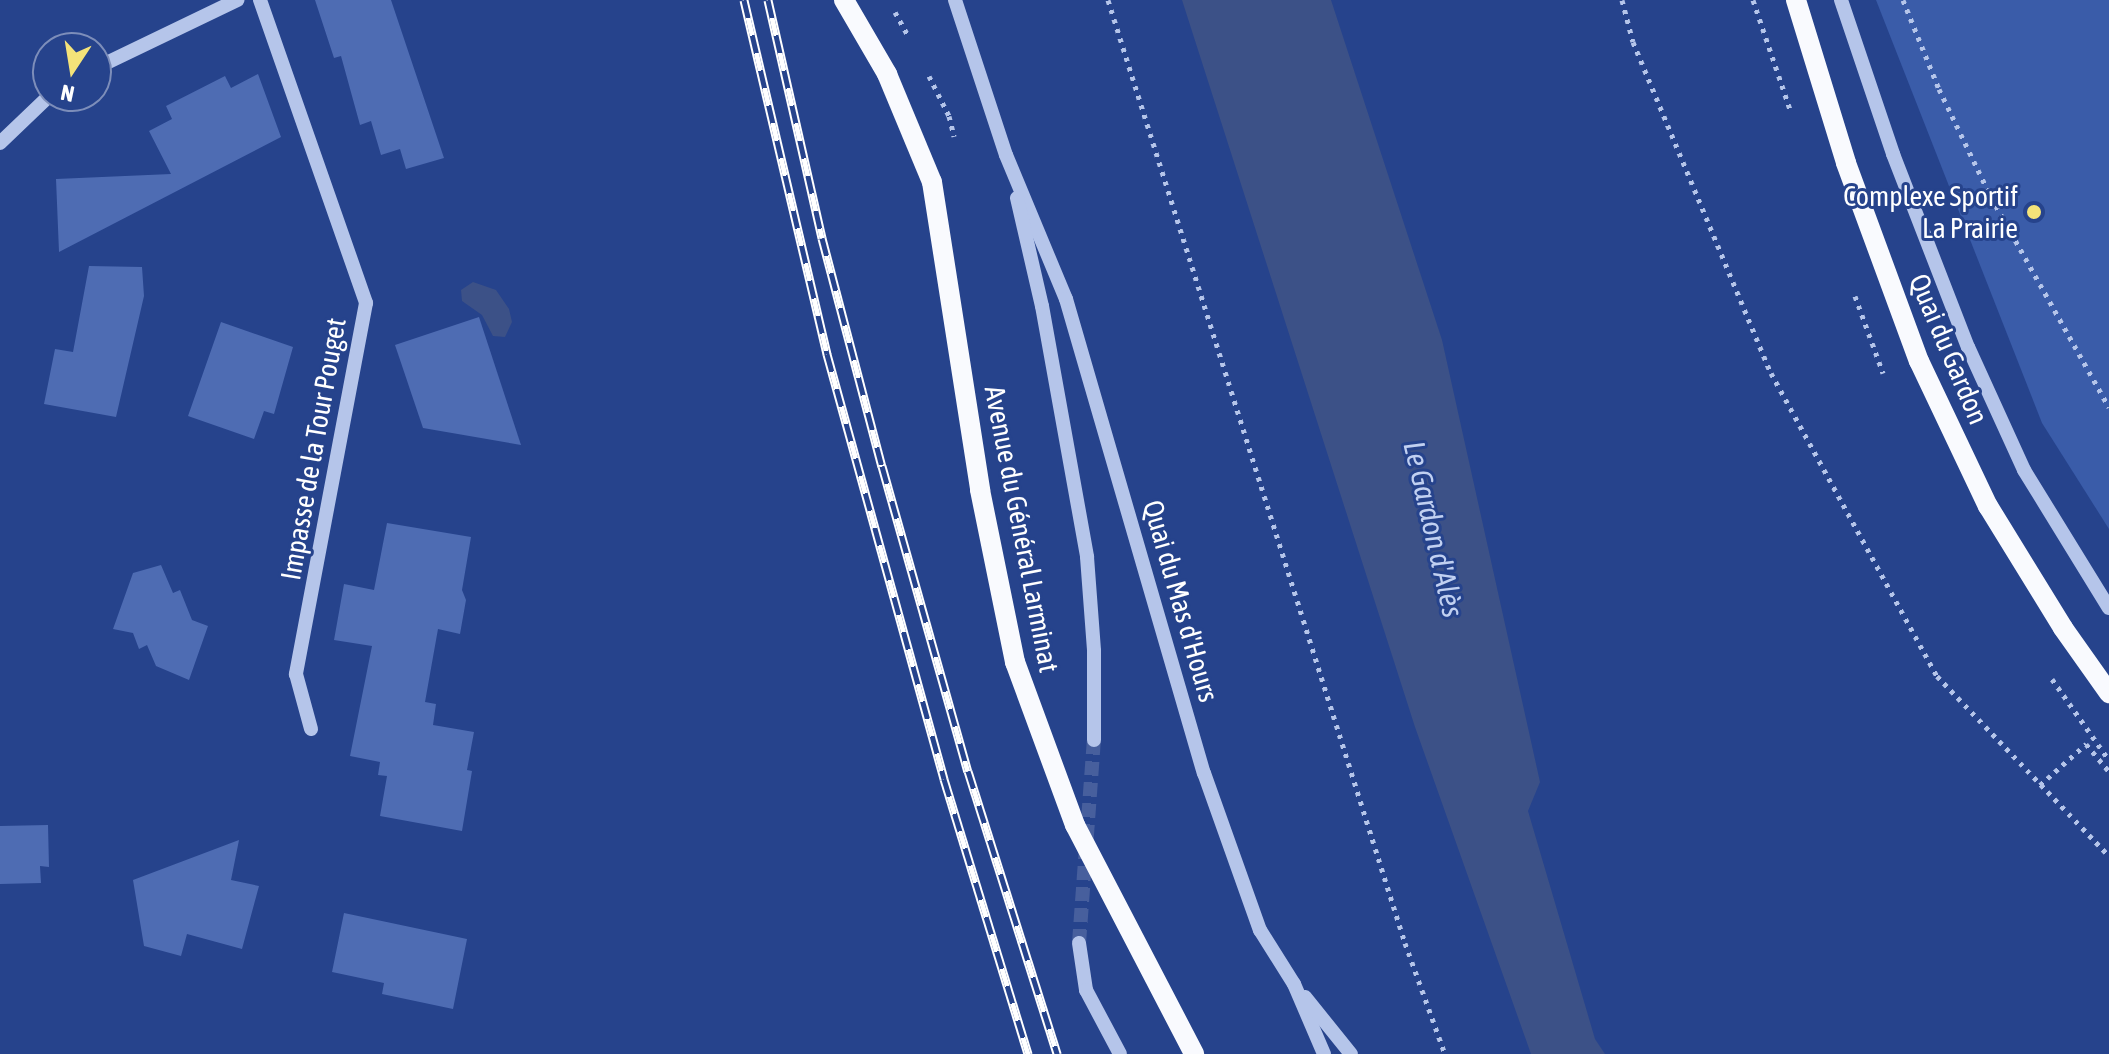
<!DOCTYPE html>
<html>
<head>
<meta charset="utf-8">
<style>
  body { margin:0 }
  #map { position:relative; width:2109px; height:1054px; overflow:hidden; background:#26438c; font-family:"Asap Condensed",sans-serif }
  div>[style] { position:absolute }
  .green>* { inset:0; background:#3a5ca9 }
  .water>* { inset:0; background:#3c5187 }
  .building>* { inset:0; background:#4e6cb3 }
  .minor-tunnel>* { height:14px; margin-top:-7px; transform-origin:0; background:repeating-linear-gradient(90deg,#475f9d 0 14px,transparent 0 21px) }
  .path>* { height:5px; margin-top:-2.5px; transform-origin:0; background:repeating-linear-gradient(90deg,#b5c5ea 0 4px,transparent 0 10px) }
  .minor>* { height:14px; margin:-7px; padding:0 7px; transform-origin:7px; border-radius:7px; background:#b5c5ea }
  .major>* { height:20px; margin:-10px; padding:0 10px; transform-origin:10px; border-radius:10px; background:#f9fafe }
  .rail>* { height:9px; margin-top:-4.5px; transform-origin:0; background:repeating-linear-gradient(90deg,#26438c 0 18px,#fff 0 36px); box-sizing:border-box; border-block:2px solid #fff }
  .dots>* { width:22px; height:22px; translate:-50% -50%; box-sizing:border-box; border:4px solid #26438c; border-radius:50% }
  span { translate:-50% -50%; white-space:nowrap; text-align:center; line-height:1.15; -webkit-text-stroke:6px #26438c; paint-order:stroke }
  .poi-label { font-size:28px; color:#fff }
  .right { translate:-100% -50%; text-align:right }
  .street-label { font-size:28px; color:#fff }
  .water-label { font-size:30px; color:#c1d0f1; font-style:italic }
  .north { position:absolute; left:32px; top:32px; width:80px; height:80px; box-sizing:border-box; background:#26438c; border:2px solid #7d8eba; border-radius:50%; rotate:192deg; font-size:22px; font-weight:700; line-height:32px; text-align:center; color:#fff }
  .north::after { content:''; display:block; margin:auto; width:28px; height:36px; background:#f4e379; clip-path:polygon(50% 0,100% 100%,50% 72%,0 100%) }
</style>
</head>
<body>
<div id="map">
  <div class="green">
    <i style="clip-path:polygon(1876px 0,2109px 0,2109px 529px,2042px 423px)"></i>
  </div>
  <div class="water">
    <i style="clip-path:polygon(1182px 0,1331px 0,1442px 340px,1540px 782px,1528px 811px,1595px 1039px,1605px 1054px,1531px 1054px,1415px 727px)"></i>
    <i style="clip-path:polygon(473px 282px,496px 290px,509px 309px,512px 322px,505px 337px,493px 336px,482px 315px,462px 301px,461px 290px)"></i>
  </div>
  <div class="building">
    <i style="clip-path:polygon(315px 0,391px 0,444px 158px,406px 169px,400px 149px,381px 155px,371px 121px,360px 125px,341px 56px,334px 58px)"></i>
    <i style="clip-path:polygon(258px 74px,281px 137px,59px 252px,56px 179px,171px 174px,149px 131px,172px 119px,166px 106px,225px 76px,231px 88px)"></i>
    <i style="clip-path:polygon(89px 266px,142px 267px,144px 296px,116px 417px,44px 404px,55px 349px,73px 352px)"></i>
    <i style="clip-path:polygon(479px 317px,521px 445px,423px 428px,395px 345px)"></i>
    <i style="clip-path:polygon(221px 322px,293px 347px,274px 414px,264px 411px,254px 439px,188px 416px)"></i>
    <i style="clip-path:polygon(387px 523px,471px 537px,462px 590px,466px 600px,460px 634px,438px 629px,425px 702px,436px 704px,433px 725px,474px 732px,467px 770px,472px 771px,462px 831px,380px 816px,387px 776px,378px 775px,380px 762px,350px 756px,372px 646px,334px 640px,344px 584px,374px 590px)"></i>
    <i style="clip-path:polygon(161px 565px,173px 593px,180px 590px,192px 620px,208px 626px,189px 680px,156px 666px,147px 645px,139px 649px,133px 633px,113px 629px,133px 573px)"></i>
    <i style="clip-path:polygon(48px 825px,49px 867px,40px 866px,41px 883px,0 884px,0 826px)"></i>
    <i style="clip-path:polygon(239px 840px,231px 880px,259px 886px,242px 949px,187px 934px,181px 956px,144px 946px,133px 880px)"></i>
    <i style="clip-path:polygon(344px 913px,467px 939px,453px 1009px,382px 994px,384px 983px,332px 972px)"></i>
  </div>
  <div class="minor-tunnel">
    <i style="left:1079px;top:943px;width:204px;rotate:-85.8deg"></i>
  </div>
  <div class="path">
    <i style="left:1108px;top:0;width:989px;rotate:72.52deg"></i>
    <i style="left:1405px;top:943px;width:118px;rotate:70.2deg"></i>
    <i style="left:1622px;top:0;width:43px;rotate:75.3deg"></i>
    <i style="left:1633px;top:42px;width:359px;rotate:67.4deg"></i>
    <i style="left:1771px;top:373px;width:345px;rotate:61.3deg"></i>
    <i style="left:1937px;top:676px;width:249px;rotate:46.3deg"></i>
    <i style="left:1753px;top:0;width:115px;rotate:71.3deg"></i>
    <i style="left:1903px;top:0;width:96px;rotate:68deg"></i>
    <i style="left:1939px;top:89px;width:120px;rotate:64.3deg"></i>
    <i style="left:1991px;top:197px;width:241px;rotate:60.7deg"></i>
    <i style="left:895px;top:12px;width:26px;rotate:61deg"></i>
    <i style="left:929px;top:76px;width:45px;rotate:63.4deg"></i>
    <i style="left:949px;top:116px;width:21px;rotate:76deg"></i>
    <i style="left:1855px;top:296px;width:82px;rotate:70deg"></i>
    <i style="left:2052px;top:679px;width:99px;rotate:54.9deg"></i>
    <i style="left:2040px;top:785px;width:62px;rotate:-41.7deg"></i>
    <i style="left:2086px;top:744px;width:35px;rotate:50deg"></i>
  </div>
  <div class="minor">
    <i style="left:260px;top:0;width:321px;rotate:70.7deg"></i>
    <i style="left:366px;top:303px;width:378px;rotate:100.7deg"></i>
    <i style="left:296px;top:674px;width:57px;rotate:74.7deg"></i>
    <i style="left:955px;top:0;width:163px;rotate:71.8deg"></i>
    <i style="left:1006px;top:155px;width:156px;rotate:67.4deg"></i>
    <i style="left:1066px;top:299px;width:494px;rotate:73.8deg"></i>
    <i style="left:1204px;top:773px;width:167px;rotate:70.4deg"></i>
    <i style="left:1260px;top:930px;width:64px;rotate:57.8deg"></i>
    <i style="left:1294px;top:984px;width:76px;rotate:66.8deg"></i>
    <i style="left:1841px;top:0;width:163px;rotate:71.3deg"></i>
    <i style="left:1893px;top:154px;width:207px;rotate:68.8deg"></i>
    <i style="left:1968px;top:347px;width:135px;rotate:65.5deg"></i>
    <i style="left:2024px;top:470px;width:162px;rotate:58.4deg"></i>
    <i style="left:96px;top:68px;width:157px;rotate:-25.7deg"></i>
    <i style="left:0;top:143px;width:68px;rotate:-43.8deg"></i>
    <i style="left:1017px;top:198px;width:111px;rotate:77deg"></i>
    <i style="left:1042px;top:306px;width:255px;rotate:79.8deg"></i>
    <i style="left:1087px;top:557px;width:94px;rotate:85.7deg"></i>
    <i style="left:1094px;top:651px;width:89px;rotate:90deg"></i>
    <i style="left:1079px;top:943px;width:48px;rotate:81.5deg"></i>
    <i style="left:1086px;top:990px;width:72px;rotate:62deg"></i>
    <i style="left:1305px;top:997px;width:73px;rotate:51.1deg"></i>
  </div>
  <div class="major">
    <i style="left:844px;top:0;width:86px;rotate:59.8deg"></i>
    <i style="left:887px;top:74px;width:117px;rotate:67.4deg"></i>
    <i style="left:932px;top:182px;width:312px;rotate:81.1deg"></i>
    <i style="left:980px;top:490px;width:176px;rotate:78.5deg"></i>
    <i style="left:1015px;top:662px;width:174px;rotate:69.8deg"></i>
    <i style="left:1075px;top:825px;width:258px;rotate:62.5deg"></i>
    <i style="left:1796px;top:0;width:170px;rotate:72.9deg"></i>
    <i style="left:1846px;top:163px;width:211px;rotate:69.8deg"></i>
    <i style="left:1919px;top:361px;width:161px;rotate:64.6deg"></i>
    <i style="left:1988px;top:506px;width:143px;rotate:58.4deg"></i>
    <i style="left:2063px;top:628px;width:80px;rotate:54.7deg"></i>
  </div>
  <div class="rail">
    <i style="left:744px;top:0;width:364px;rotate:76.8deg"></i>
    <i style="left:827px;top:354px;width:441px;rotate:74.6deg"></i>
    <i style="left:944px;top:779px;width:288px;rotate:73deg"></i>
    <i style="left:768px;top:0;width:244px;rotate:77.2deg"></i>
    <i style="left:822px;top:238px;width:236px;rotate:75.3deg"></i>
    <i style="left:882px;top:466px;width:317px;rotate:74.3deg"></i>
    <i style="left:968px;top:771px;width:297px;rotate:72.5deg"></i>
  </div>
  <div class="dots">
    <i style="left:2034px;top:212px;background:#f4e379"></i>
  </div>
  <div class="poi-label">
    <span class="right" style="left:2018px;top:212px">Complexe Sportif<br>La Prairie</span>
  </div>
  <div class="street-label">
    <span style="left:1949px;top:349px;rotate:67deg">Quai du Gardon</span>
    <span style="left:313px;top:449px;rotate:-80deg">Impasse de la Tour Pouget</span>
    <span style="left:1022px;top:529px;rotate:79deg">Avenue du Général Larminat</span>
    <span style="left:1181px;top:601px;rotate:74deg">Quai du Mas d'Hours</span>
  </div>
  <div class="water-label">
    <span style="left:1434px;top:529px;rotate:77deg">Le Gardon d'Alès</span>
  </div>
  <div class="north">N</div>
</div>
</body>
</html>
